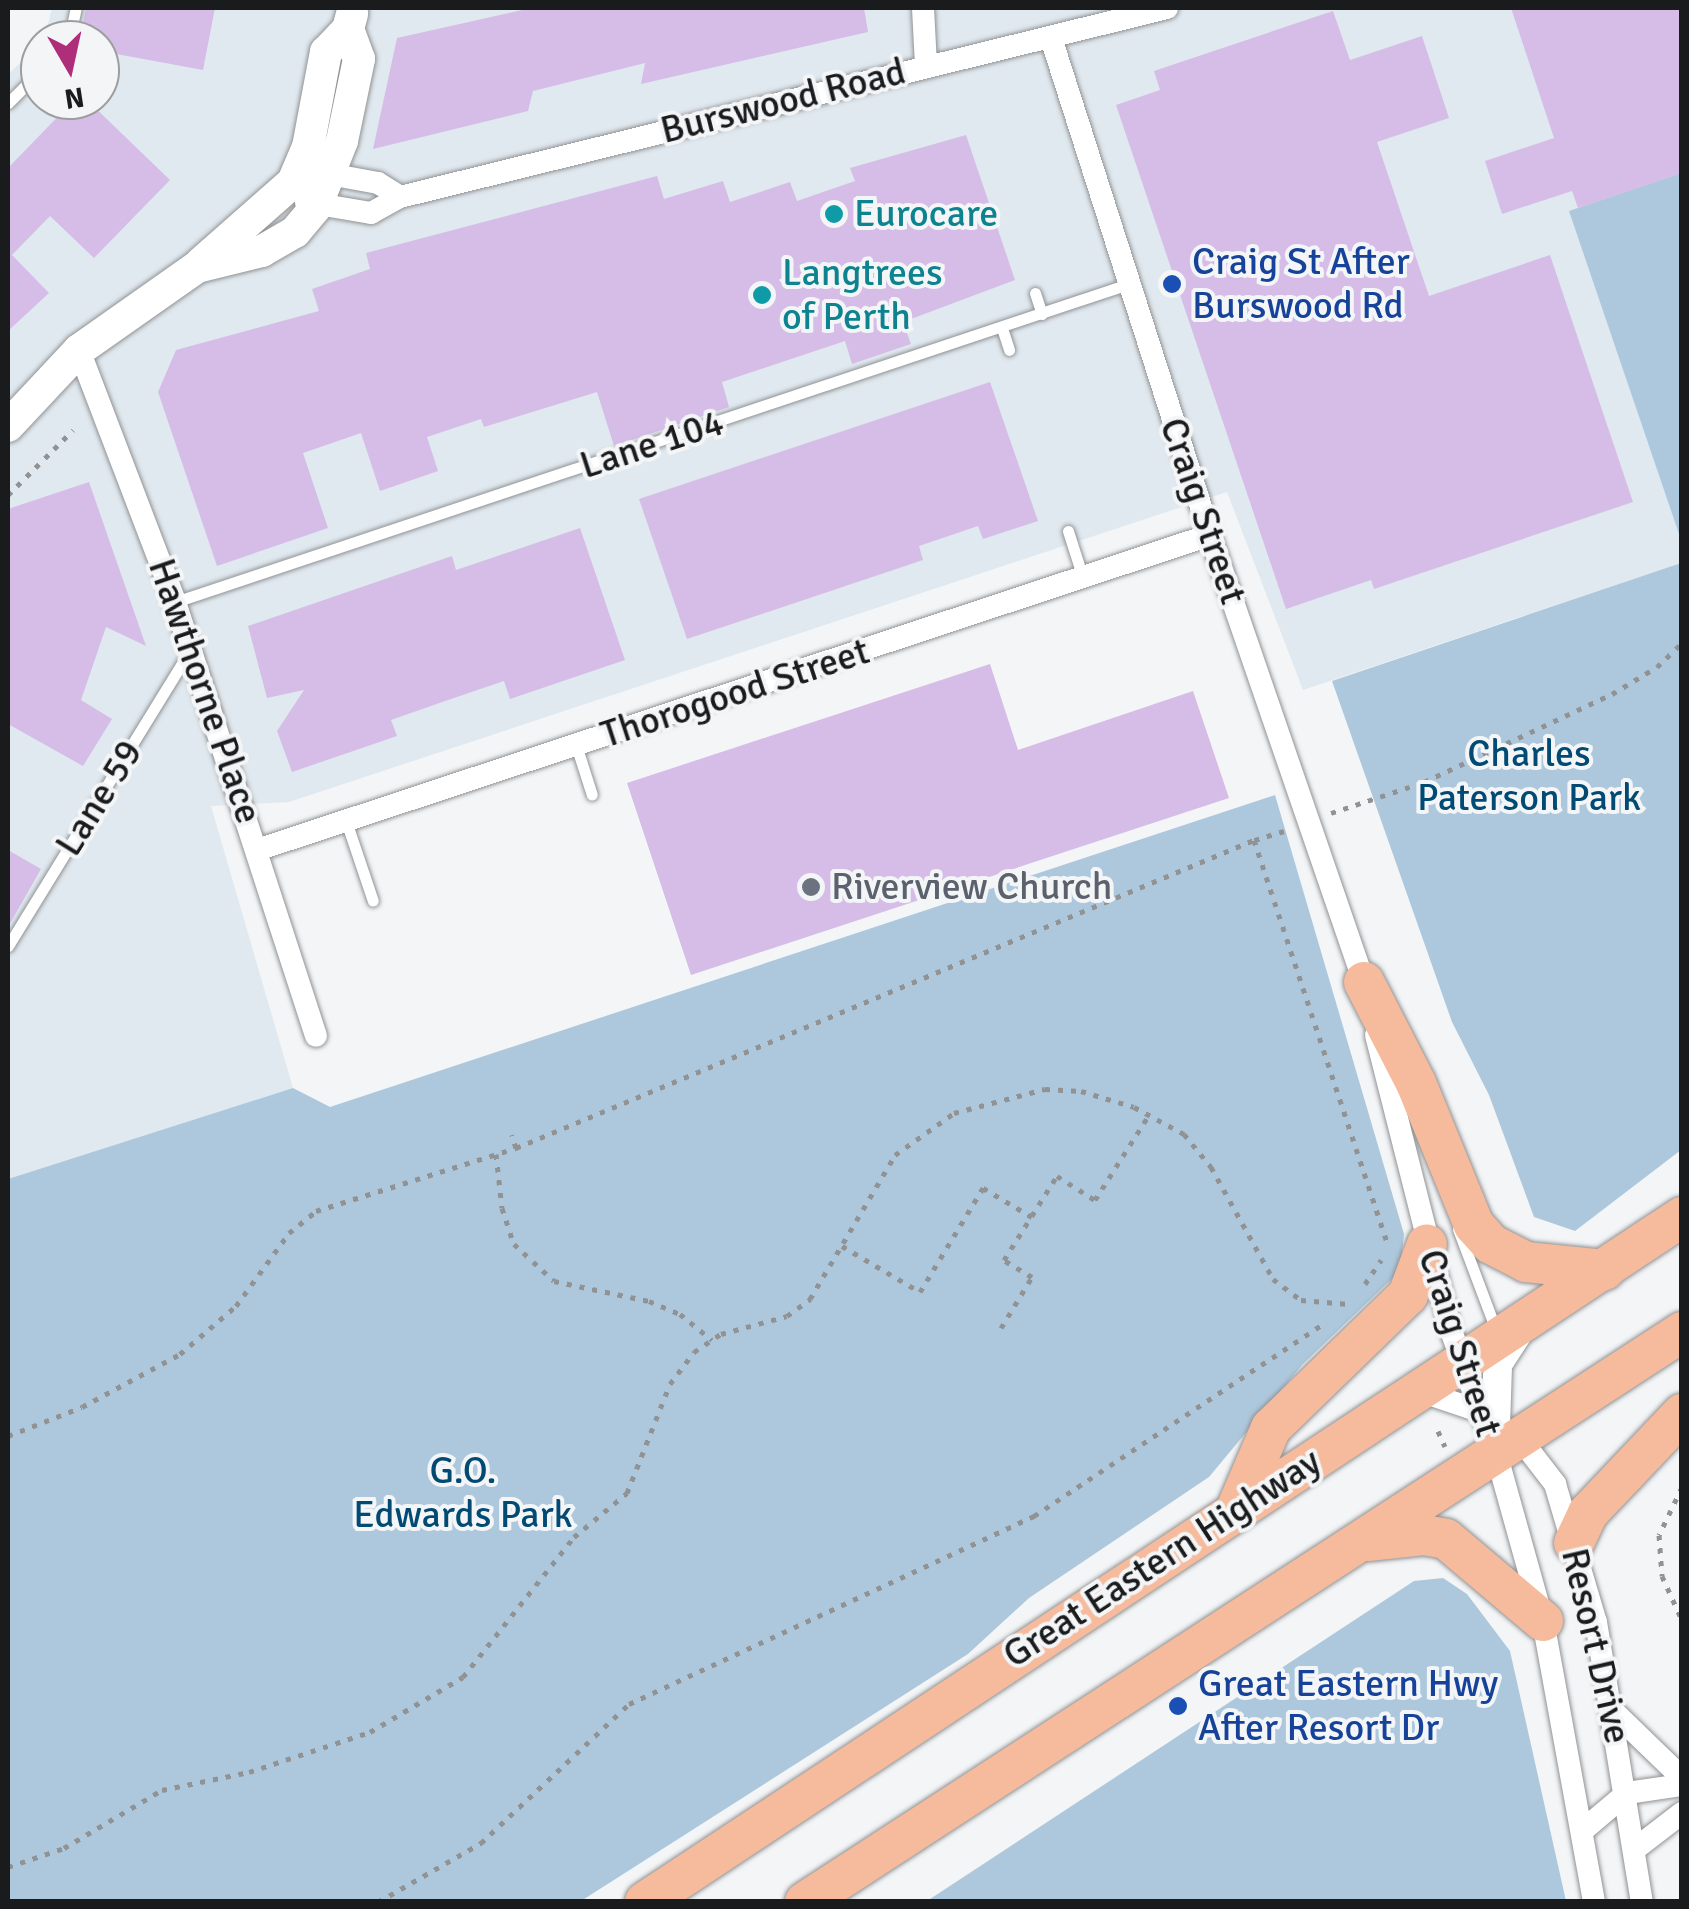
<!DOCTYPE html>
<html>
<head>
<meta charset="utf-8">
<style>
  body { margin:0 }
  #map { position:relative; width:1689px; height:1909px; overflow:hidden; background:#f3f5f7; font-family:Signika,sans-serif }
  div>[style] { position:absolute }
  .built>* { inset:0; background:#e0e9ef }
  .green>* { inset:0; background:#adc8dd }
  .building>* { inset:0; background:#d5bde7 }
  .path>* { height:5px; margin-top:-2.5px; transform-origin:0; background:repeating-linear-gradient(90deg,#909294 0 5px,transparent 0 13px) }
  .roads { filter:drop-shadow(0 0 2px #909294) drop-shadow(0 0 2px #909294) }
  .service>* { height:11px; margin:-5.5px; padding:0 5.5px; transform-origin:5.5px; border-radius:5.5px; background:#fff }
  .minor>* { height:22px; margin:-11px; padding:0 11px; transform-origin:11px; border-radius:11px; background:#fff }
  .secondary>* { height:32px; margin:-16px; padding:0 16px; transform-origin:16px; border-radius:16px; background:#fff }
  .trunk>* { height:40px; margin:-20px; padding:0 20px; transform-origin:20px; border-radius:20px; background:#f6bb9c }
  .dots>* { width:28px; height:28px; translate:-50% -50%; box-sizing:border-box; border:5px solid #f3f5f7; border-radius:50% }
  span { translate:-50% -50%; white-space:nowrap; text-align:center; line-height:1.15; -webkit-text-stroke:8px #f3f5f7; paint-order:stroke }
  .street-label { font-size:38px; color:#1a1b1c }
  .culture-label { font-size:38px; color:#0d838f }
  .left { translate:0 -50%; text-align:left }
  .transit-label { font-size:38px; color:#164399 }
  .park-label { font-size:38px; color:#004a73 }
  .worship-label { font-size:38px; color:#5b616d }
  .frame { position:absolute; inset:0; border:10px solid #1a1b1c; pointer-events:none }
  .north { position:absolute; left:20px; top:20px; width:100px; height:100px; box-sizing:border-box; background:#f3f5f7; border:2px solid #9c9e9f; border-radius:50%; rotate:171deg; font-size:28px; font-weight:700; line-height:40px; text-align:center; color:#1a1b1c }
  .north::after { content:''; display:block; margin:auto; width:35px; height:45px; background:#af2e79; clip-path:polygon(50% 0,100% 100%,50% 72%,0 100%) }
</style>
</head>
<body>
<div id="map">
  <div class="built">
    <i style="clip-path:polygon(52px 8px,1681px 8px,1681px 173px,1570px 212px,1681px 540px,1681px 563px,1303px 690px,1227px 492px,289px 802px,211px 806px,293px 1088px,8px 1179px,8px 74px,40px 45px,40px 100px,100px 100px,100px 40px,44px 40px)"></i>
  </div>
  <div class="green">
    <i style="clip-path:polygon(1681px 173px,1682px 173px,1681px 540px,1569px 211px)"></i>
    <i style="clip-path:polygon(1681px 563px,1681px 1150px,1575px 1231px,1534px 1217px,1489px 1095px,1452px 1022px,1332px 681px)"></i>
    <i style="clip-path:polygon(1275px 795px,1404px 1234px,1400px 1271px,1302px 1365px,1209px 1477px,1029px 1598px,968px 1654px,581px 1901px,8px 1902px,8px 1179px,293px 1088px,330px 1107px)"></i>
    <i style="clip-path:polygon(1443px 1578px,1467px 1594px,1510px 1651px,1566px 1901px,927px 1901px,1414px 1581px)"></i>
  </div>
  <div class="building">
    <i style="clip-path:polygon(86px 8px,215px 8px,203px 70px,100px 51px,100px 40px,80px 40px)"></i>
    <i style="clip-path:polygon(531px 8px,864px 8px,868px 32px,641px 84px,645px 63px,533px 91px,528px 111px,373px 149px,397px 38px)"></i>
    <i style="clip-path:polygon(1511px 8px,1682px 8px,1682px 173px,1578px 208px,1572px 191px,1502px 214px,1485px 161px,1554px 138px)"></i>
    <i style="clip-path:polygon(1333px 11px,1350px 60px,1422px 36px,1449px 118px,1377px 142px,1429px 296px,1550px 255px,1633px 502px,1374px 589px,1371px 580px,1286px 609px,1116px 105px,1160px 90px,1154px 71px)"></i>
    <i style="clip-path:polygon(74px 100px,87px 100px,170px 180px,94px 258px,50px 216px,12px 255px,49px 293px,8px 331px,8px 168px)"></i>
    <i style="clip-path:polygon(966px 135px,1015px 280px,903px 322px,911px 344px,852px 364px,845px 341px,722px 382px,729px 407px,614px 446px,597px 392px,484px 427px,481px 419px,427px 437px,438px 471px,380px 491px,361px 433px,303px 453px,328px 528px,217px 566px,158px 392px,176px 350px,319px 311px,312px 289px,370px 269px,366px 253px,657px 176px,664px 199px,723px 181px,730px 202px,790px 182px,797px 201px,855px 181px,850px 168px)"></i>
    <i style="clip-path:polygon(990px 382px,1038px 521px,983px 539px,978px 526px,919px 546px,923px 560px,687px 639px,639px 499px)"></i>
    <i style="clip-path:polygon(89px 482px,146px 646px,106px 627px,81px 700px,112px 719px,83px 766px,8px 724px,8px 509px)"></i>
    <i style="clip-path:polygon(580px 528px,625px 660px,510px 699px,504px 681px,448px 700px,391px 720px,397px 736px,292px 772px,277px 731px,304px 690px,267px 698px,248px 626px,452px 556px,456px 570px)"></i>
    <i style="clip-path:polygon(990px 664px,1018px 750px,1193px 691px,1229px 798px,691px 975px,627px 783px)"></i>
    <i style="clip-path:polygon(8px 850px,41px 869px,8px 927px)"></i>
  </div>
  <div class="path">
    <i style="left:8px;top:495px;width:92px;rotate:-45deg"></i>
    <i style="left:1331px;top:813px;width:98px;rotate:-18.4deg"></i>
    <i style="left:1424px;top:782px;width:208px;rotate:-25.1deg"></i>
    <i style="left:1612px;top:694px;width:52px;rotate:-31deg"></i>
    <i style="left:1657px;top:667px;width:35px;rotate:-44deg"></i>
    <i style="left:1284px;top:831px;width:31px;rotate:163deg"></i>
    <i style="left:1254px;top:840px;width:428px;rotate:71.7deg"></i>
    <i style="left:516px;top:1148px;width:800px;rotate:-22.65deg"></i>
    <i style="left:496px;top:1154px;width:54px;rotate:83.7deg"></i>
    <i style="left:502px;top:1208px;width:38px;rotate:72deg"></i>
    <i style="left:514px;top:1244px;width:54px;rotate:42.8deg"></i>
    <i style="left:554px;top:1281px;width:97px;rotate:11.9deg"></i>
    <i style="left:649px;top:1301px;width:34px;rotate:23deg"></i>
    <i style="left:680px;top:1314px;width:41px;rotate:39.1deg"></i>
    <i style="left:842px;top:1246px;width:91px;rotate:30.5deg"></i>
    <i style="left:920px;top:1292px;width:122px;rotate:-58.8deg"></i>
    <i style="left:983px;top:1188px;width:57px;rotate:30.6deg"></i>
    <i style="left:1365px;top:1284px;width:29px;rotate:-56deg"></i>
    <i style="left:1001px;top:1328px;width:60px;rotate:-58.7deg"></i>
    <i style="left:1032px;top:1277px;width:33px;rotate:-149deg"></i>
    <i style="left:1004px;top:1260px;width:99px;rotate:-57.8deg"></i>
    <i style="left:1057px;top:1176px;width:45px;rotate:32.3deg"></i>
    <i style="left:1095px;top:1200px;width:101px;rotate:-57.6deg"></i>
    <i style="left:1438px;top:1431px;width:17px;rotate:66deg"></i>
    <i style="left:8px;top:1436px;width:79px;rotate:-21.4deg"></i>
    <i style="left:82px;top:1407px;width:111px;rotate:-28.4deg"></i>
    <i style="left:180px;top:1354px;width:74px;rotate:-40.6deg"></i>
    <i style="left:236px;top:1306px;width:90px;rotate:-54deg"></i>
    <i style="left:289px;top:1233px;width:35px;rotate:-39deg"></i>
    <i style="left:316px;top:1211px;width:210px;rotate:-17.5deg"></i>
    <i style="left:516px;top:1148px;width:14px;rotate:-107deg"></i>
    <i style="left:1682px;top:1487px;width:53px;rotate:115.6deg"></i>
    <i style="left:1659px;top:1535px;width:41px;rotate:85.8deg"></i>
    <i style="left:1662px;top:1576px;width:48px;rotate:65.6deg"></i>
    <i style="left:8px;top:1867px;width:59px;rotate:-18.7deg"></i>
    <i style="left:64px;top:1848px;width:114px;rotate:-30.6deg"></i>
    <i style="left:162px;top:1790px;width:89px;rotate:-11.7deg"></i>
    <i style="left:249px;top:1772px;width:127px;rotate:-18.3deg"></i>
    <i style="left:370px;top:1732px;width:108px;rotate:-30.6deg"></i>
    <i style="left:463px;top:1677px;width:179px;rotate:-51.6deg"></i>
    <i style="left:574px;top:1537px;width:69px;rotate:-39.7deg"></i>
    <i style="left:627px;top:1493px;width:117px;rotate:-68.5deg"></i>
    <i style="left:670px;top:1384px;width:40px;rotate:-53deg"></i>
    <i style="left:694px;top:1352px;width:32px;rotate:-34deg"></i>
    <i style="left:721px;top:1334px;width:68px;rotate:-15.3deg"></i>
    <i style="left:787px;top:1316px;width:29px;rotate:-36deg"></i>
    <i style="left:810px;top:1299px;width:167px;rotate:-59.4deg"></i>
    <i style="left:895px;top:1155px;width:72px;rotate:-35.4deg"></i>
    <i style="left:954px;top:1113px;width:94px;rotate:-14.8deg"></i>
    <i style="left:1045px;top:1089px;width:36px;rotate:3deg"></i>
    <i style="left:1081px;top:1091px;width:55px;rotate:16.8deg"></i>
    <i style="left:1134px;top:1107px;width:57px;rotate:28.4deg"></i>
    <i style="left:1184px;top:1134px;width:43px;rotate:50.7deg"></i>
    <i style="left:1211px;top:1167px;width:128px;rotate:61deg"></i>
    <i style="left:1273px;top:1279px;width:35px;rotate:37deg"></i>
    <i style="left:1301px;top:1300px;width:48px;rotate:4.8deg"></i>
    <i style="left:378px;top:1902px;width:119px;rotate:-29.8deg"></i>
    <i style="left:481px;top:1843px;width:203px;rotate:-43.2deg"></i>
    <i style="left:629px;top:1704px;width:447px;rotate:-24.9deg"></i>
    <i style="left:1034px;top:1516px;width:351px;rotate:-33.6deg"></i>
  </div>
  <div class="roads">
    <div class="service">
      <i style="left:69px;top:40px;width:33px;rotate:-78deg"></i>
      <i style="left:8px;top:103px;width:45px;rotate:-45deg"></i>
      <i style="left:1035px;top:293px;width:22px;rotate:72deg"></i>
      <i style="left:1002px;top:328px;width:23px;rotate:72deg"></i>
      <i style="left:1068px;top:531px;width:49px;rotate:72.3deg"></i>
      <i style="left:175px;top:602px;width:1005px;rotate:-18.45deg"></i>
      <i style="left:576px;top:745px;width:52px;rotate:72.3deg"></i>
      <i style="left:346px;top:821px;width:84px;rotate:71.4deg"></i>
      <i style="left:8px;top:946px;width:347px;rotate:-58.4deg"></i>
      <i style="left:1458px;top:1229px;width:111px;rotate:69.4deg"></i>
      <i style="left:1504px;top:1426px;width:61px;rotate:-88.1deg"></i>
    </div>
    <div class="minor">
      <i style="left:923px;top:8px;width:58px;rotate:87deg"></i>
      <i style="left:1051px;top:38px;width:522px;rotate:72.26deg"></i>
      <i style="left:1210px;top:535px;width:480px;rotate:71deg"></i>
      <i style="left:318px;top:172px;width:61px;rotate:10.4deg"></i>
      <i style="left:378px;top:183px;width:26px;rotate:32deg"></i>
      <i style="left:306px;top:202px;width:66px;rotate:9.6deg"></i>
      <i style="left:371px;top:213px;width:33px;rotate:-29deg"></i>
      <i style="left:400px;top:197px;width:790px;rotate:-13.84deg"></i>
      <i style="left:79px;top:350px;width:270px;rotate:69.1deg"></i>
      <i style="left:175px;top:602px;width:456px;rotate:72deg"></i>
      <i style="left:260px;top:849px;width:1001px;rotate:-18.29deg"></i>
      <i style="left:1376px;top:1035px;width:302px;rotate:75.8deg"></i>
      <i style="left:1450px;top:1328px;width:133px;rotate:69.8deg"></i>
      <i style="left:1520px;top:1336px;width:48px;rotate:123deg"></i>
      <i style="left:1494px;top:1376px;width:77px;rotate:88.5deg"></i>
      <i style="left:1496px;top:1453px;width:174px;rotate:74.4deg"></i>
      <i style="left:1543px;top:1621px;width:286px;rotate:79.7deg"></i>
      <i style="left:1420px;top:1391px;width:72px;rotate:18.7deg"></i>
      <i style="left:1515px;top:1432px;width:66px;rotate:52.4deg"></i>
      <i style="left:1555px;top:1484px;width:144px;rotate:73.5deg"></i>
      <i style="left:1596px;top:1622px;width:284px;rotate:80.7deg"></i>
      <i style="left:1615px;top:1713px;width:93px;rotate:44.1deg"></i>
      <i style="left:1582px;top:1831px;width:59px;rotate:-40.2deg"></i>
      <i style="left:1627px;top:1793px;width:56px;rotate:-8.3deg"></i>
      <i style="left:1635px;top:1849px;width:59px;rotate:-37.5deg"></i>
    </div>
    <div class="secondary">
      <i style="left:201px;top:263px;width:123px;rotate:-41.4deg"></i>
      <i style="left:293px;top:182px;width:38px;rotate:-67deg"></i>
      <i style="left:308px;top:147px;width:97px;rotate:-79.3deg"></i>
      <i style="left:326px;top:52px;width:32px;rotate:-46deg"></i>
      <i style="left:348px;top:29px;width:16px;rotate:-75deg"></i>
      <i style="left:8px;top:426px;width:104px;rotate:-46.9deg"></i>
      <i style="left:79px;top:350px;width:144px;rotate:-35.1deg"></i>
      <i style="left:197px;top:267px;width:67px;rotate:-13.8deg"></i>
      <i style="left:262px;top:251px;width:38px;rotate:-30deg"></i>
      <i style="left:295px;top:232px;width:33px;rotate:-50deg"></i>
      <i style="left:316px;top:207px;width:71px;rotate:-68.5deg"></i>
      <i style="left:342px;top:141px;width:84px;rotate:-78.3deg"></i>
      <i style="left:359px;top:59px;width:32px;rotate:-110deg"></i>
    </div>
    <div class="trunk">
      <i style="left:1364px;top:982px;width:114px;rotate:62.8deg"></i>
      <i style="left:1416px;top:1083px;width:153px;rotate:67.8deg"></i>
      <i style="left:1474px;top:1225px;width:25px;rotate:48deg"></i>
      <i style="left:1491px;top:1244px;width:39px;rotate:27deg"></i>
      <i style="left:1526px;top:1262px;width:79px;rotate:5.8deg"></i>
      <i style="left:1235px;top:1512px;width:91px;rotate:-66.8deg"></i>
      <i style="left:1271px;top:1428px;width:191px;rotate:-44.2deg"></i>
      <i style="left:1408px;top:1295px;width:54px;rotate:-69.6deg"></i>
      <i style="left:1368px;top:1541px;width:56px;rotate:-6.1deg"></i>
      <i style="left:1424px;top:1535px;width:22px;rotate:10deg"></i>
      <i style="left:1446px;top:1539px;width:127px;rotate:40.2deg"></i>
      <i style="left:1574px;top:1543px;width:33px;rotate:-65deg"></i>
      <i style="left:1588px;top:1513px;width:137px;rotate:-46.5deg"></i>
      <i style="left:645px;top:1902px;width:1243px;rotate:-33.45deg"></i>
      <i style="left:805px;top:1902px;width:1046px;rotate:-33.02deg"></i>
    </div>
  </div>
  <div class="dots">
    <i style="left:834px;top:214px;background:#0f9aa8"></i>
    <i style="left:1172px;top:284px;background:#1a4fb4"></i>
    <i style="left:762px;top:295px;background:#0f9aa8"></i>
    <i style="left:811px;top:887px;background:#6b7280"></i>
    <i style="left:1178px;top:1706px;background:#1a4fb4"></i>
  </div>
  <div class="street-label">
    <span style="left:783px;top:101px;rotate:-14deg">Burswood Road</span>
    <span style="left:652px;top:444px;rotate:-18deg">Lane 104</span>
    <span style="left:1203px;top:511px;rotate:71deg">Craig Street</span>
    <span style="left:205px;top:691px;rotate:71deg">Hawthorne Place</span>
    <span style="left:735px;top:693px;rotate:-18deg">Thorogood Street</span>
    <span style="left:99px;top:798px;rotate:-58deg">Lane 59</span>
    <span style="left:1460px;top:1343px;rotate:72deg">Craig Street</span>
    <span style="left:1162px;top:1558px;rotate:-33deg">Great Eastern Highway</span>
    <span style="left:1596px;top:1646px;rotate:77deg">Resort Drive</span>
  </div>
  <div class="culture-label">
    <span class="left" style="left:854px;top:214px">Eurocare</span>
    <span class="left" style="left:782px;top:295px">Langtrees<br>of Perth</span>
  </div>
  <div class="transit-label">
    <span class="left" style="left:1192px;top:284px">Craig St After<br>Burswood Rd</span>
    <span class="left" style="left:1198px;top:1706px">Great Eastern Hwy<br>After Resort Dr</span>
  </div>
  <div class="park-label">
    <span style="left:1529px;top:776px">Charles<br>Paterson Park</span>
    <span style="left:463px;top:1493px">G.O.<br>Edwards Park</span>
  </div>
  <div class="worship-label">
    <span class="left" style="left:831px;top:887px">Riverview Church</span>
  </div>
  <div class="frame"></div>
  <div class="north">N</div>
</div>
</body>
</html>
